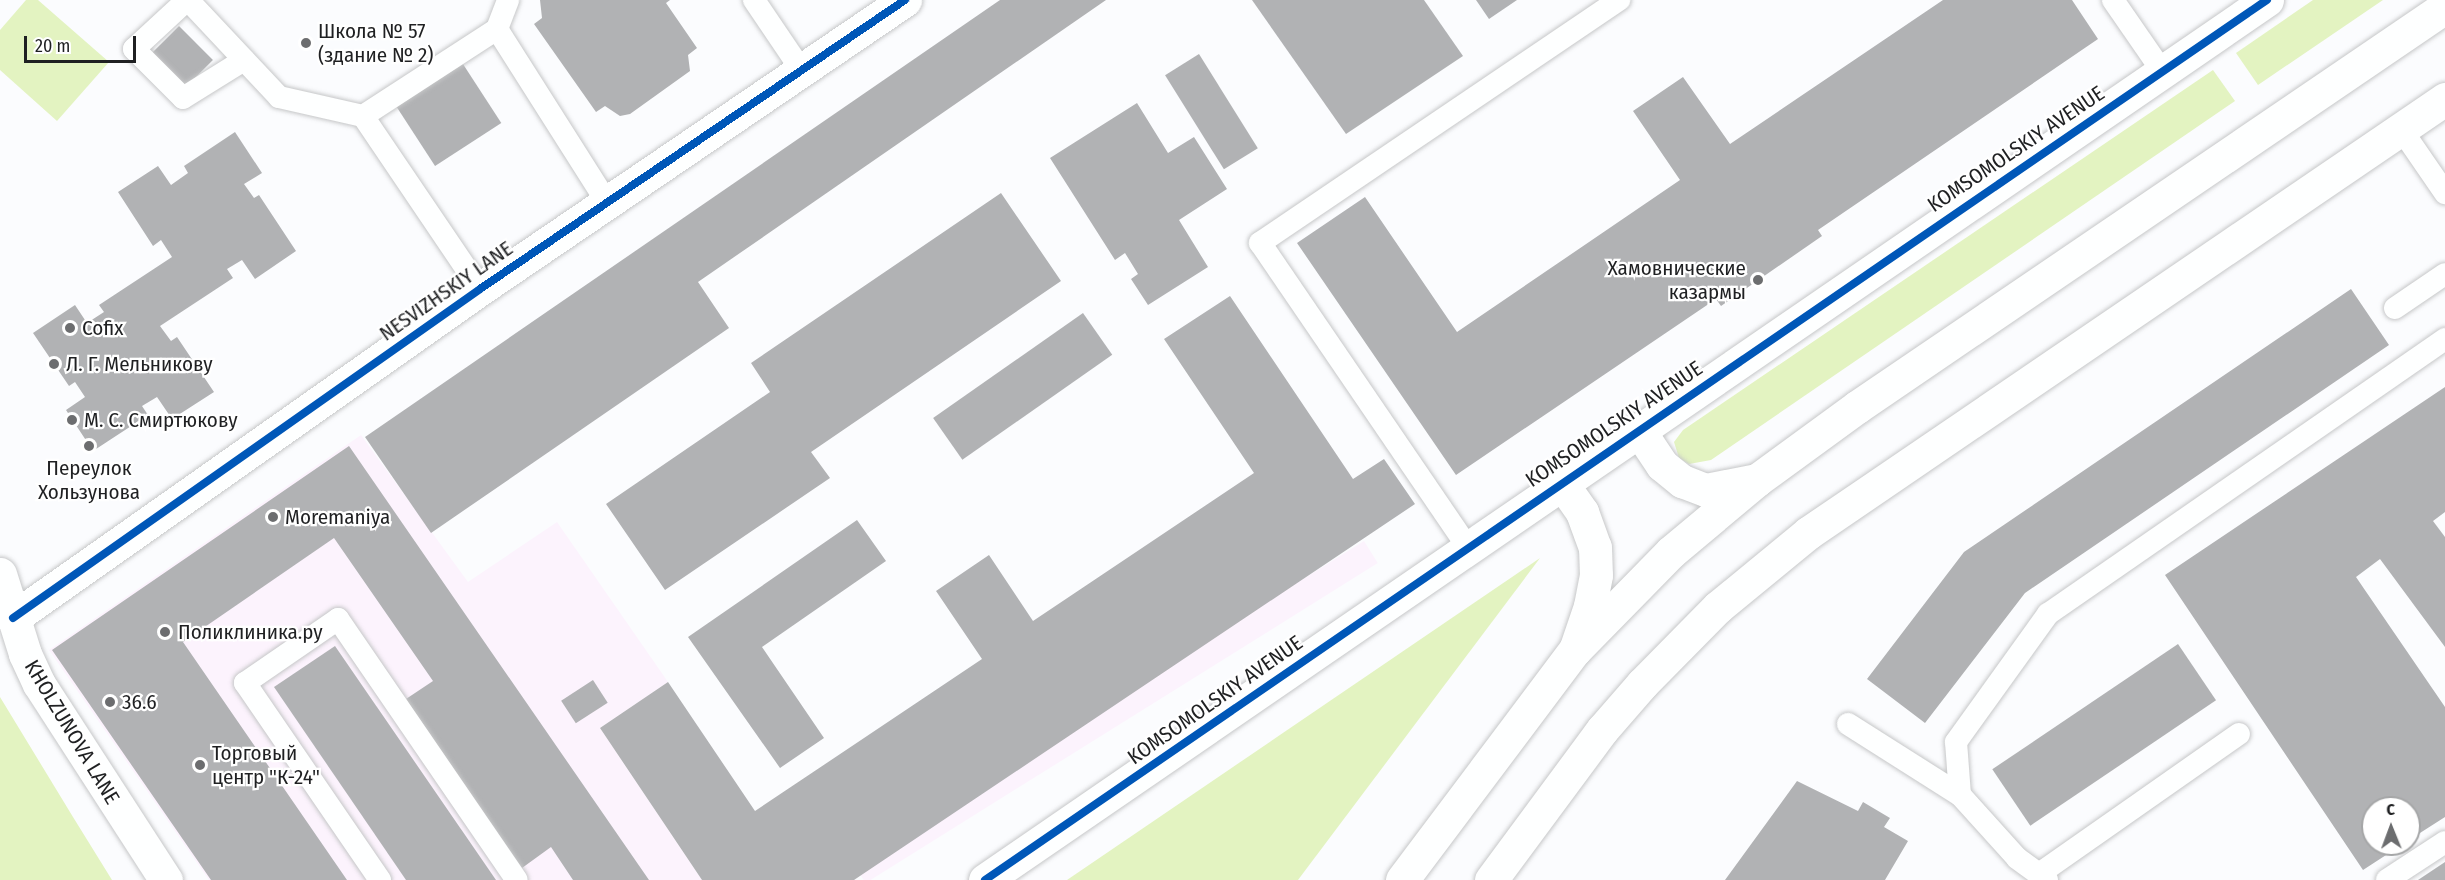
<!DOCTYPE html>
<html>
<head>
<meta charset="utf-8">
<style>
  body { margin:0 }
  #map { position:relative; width:2445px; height:880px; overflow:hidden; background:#fbfcfe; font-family:"Fira Sans Condensed",sans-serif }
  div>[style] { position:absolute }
  .commercial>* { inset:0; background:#fcf3fd; transform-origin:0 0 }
  .green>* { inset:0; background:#e3f3c1 }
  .building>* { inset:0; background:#b1b2b4; transform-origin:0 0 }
  .roads { filter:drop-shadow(0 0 2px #c6c7c8) drop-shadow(0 0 2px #c6c7c8) }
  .lane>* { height:22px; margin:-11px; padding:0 11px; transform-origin:11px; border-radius:11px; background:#feffff }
  .street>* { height:33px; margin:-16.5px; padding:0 16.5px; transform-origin:16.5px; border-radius:16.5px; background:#feffff }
  .secondary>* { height:33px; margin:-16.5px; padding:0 16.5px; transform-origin:16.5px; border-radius:16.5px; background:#feffff }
  .primary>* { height:33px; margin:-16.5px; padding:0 16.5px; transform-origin:16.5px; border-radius:16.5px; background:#feffff }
  .cycleway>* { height:8px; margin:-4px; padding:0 4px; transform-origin:4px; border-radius:4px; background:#0057b8 }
  .dots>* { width:16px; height:16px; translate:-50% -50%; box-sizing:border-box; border:3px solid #fff; border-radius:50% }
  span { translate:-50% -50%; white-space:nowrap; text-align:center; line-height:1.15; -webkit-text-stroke:4.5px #fff; paint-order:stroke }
  .poi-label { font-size:21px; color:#1f2022 }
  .left { translate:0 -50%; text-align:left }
  .right { translate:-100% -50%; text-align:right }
  .street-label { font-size:21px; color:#1f2022 }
  .north { position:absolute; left:2361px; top:796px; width:60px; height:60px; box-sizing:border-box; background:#fff; border:2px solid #a5a6a7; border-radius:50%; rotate:359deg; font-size:16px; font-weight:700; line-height:24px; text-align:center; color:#1f2022 }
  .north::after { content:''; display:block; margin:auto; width:21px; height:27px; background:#6c6d6f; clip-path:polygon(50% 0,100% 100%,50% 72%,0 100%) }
  .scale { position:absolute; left:24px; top:36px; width:112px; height:27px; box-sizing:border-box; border:3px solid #1f2022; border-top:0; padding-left:8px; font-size:18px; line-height:21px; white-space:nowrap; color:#1f2022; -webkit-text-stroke:4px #fff; paint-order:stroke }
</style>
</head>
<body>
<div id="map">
  <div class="commercial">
    <i style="clip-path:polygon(361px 435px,468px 582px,557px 522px,668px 682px,600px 728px,702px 880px,209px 880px,49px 650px)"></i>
    <i style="left:1364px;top:541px;width:26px;height:604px;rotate:58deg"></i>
  </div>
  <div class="green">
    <i style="clip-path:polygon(26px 0,38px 0,109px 62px,57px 121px,0 70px,0 30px)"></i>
    <i style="clip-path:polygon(2313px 0,2383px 0,2258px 85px,2236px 53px)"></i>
    <i style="clip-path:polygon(2213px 70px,2235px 101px,1711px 460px,1689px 464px,1679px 458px,1674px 442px,1683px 430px)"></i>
    <i style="clip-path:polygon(1540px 558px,1298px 880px,1067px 880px)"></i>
    <i style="clip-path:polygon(0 697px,73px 817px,112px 880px,0 880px)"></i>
  </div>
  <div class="building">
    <i style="clip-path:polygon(540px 0,670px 0,666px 3px,697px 48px,688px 55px,690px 71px,630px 114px,620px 116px,605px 106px,596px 112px,534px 24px,542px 18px)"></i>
    <i style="clip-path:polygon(1000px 0,1106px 0,698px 282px,729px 328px,431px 533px,365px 437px)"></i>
    <i style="clip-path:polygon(1252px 0,1424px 0,1463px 56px,1346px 134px)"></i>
    <i style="clip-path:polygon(1476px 0,1517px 0,1489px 19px)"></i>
    <i style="clip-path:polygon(1943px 0,2072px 0,2098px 39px,1818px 230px,1822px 236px,1721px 306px,1716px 299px,1456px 475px,1297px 243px,1365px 197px,1457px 332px,1680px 180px,1633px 111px,1683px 77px,1730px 144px)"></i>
    <i style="left:179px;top:26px;width:48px;height:40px;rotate:45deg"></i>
    <i style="left:1199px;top:54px;width:111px;height:40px;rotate:58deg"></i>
    <i style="left:461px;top:61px;width:74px;height:79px;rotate:57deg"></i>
    <i style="clip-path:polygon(1137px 103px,1168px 153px,1194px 137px,1227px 189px,1179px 220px,1208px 267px,1148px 305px,1131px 279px,1138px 274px,1125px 253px,1115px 260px,1050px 158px)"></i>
    <i style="clip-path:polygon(235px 132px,262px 173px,244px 184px,254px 198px,259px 195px,296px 251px,255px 279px,242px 260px,227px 269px,233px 278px,160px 326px,171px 341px,177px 337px,214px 392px,172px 419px,157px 397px,142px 406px,148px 415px,93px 451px,66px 410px,85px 397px,75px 382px,69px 386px,33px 333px,75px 305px,87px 323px,104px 312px,99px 305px,172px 257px,161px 240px,153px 246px,118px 192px,158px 166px,171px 185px,188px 173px,184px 166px)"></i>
    <i style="clip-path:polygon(1001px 193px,1061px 281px,811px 452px,830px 478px,665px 590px,606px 504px,770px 392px,751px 363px)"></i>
    <i style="clip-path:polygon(2351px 289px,2389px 345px,2025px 593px,1925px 723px,1867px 679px,1964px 552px)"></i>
    <i style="clip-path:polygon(1230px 296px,1353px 479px,1384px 459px,1415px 504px,854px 880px,702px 880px,600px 728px,668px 682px,755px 811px,982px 659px,936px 591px,989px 555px,1033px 621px,1254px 473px,1164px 339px)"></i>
    <i style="left:1083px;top:313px;width:51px;height:183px;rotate:55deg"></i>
    <i style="clip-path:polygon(2445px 387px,2445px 512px,2433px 521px,2445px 537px,2445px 647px,2380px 559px,2356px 577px,2445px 707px,2445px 817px,2409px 840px,2409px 808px,2373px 808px,2373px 844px,2403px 844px,2363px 870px,2165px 575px)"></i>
    <i style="clip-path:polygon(349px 446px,649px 880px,573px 880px,551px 847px,522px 868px,406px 699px,433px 681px,334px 538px,183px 642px,347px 880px,211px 880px,52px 650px)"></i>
    <i style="clip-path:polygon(857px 520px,886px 561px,762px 647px,824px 738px,780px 768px,688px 637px)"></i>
    <i style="left:2178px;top:644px;width:68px;height:224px;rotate:56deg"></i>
    <i style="clip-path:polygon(335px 646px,496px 880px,406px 880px,274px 687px)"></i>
    <i style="left:593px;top:680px;width:27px;height:38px;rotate:57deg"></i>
    <i style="clip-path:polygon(1797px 781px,1858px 811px,1863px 802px,1890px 818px,1884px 827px,1908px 841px,1885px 880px,1725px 880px)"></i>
    <i style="clip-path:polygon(2445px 862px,2445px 880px,2418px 880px)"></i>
  </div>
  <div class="roads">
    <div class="lane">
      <i style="left:187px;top:0;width:72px;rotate:137.2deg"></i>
      <i style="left:134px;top:49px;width:69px;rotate:45deg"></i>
      <i style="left:183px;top:98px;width:72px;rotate:-31.9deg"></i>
      <i style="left:188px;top:0;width:133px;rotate:46.8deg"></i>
      <i style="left:279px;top:97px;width:86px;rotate:12.7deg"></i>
      <i style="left:754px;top:0;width:86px;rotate:55.9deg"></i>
      <i style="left:2113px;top:0;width:86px;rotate:55.4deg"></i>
      <i style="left:497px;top:29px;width:31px;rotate:-69deg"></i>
      <i style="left:2401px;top:129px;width:78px;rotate:55.5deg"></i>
      <i style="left:480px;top:289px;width:209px;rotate:-124.1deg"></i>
      <i style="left:363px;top:116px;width:160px;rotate:-33deg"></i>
      <i style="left:497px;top:29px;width:205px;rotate:57.6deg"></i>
      <i style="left:2395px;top:308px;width:60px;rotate:-34.2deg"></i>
      <i style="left:1467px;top:546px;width:367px;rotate:-124.3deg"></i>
      <i style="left:1260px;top:243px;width:434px;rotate:-34.1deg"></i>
      <i style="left:1848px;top:724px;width:133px;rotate:32.4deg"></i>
      <i style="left:2039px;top:874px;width:244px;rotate:-35deg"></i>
      <i style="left:380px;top:880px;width:239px;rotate:-124.4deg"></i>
      <i style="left:245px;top:683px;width:113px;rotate:-34.5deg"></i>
      <i style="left:338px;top:619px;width:316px;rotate:55.6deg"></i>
      <i style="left:2047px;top:880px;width:37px;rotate:-144deg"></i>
      <i style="left:2017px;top:858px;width:85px;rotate:-132.1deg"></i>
      <i style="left:1960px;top:795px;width:53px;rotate:-94.3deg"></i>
      <i style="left:1956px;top:742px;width:158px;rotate:-54.3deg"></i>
      <i style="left:2048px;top:614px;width:483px;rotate:-34.7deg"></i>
      <i style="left:2387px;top:880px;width:69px;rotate:-33.2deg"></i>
    </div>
    <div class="street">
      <i style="left:1638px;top:429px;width:43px;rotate:56.3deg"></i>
      <i style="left:1662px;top:465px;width:26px;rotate:39deg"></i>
      <i style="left:1682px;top:481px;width:26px;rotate:21deg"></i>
      <i style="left:1706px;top:490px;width:52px;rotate:-11.1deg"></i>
      <i style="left:1561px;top:482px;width:37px;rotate:55deg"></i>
      <i style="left:1582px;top:512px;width:37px;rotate:70deg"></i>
      <i style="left:1595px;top:547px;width:28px;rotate:88deg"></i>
      <i style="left:1596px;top:575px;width:32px;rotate:101deg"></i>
      <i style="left:1590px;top:606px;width:46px;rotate:108.8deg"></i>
      <i style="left:13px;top:618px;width:571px;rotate:-35.16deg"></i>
      <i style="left:480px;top:289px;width:514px;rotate:-34.22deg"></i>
      <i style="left:985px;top:880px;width:1555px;rotate:-34.47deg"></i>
    </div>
    <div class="secondary">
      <i style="left:0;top:574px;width:84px;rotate:72.6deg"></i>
      <i style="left:25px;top:654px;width:33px;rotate:65deg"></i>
      <i style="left:39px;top:684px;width:234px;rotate:57.1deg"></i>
    </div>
    <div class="primary">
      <i style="left:1402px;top:880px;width:288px;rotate:-53.1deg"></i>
      <i style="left:1575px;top:650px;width:137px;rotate:-45.6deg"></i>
      <i style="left:1671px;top:552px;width:112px;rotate:-39.9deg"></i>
      <i style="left:1757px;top:480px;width:124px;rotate:-36.1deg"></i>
      <i style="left:1857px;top:407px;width:711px;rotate:-34.23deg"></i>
      <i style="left:1491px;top:880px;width:187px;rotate:-53.5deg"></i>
      <i style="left:1602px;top:730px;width:61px;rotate:-49deg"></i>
      <i style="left:1642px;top:684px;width:108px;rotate:-45.4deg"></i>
      <i style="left:1718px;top:607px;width:117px;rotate:-39.4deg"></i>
      <i style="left:1808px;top:533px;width:771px;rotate:-34.27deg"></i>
    </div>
  </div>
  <div class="cycleway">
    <i style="left:13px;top:618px;width:571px;rotate:-35.16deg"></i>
    <i style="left:480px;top:289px;width:514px;rotate:-34.22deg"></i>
    <i style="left:985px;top:880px;width:1555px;rotate:-34.47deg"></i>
  </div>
  <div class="dots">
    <i style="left:306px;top:43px;background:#6c6d6f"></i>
    <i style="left:1758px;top:280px;background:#6c6d6f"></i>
    <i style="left:70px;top:328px;background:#6c6d6f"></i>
    <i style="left:54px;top:364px;background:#6c6d6f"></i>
    <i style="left:72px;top:420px;background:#6c6d6f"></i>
    <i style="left:89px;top:446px;background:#6c6d6f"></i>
    <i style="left:273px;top:517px;background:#6c6d6f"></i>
    <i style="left:165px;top:632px;background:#6c6d6f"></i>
    <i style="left:110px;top:702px;background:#6c6d6f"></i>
    <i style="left:200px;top:765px;background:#6c6d6f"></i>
  </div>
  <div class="poi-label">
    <span class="left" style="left:318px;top:43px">Школа № 57<br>(здание № 2)</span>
    <span class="right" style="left:1746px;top:280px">Хамовнические<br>казармы</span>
    <span class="left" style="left:82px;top:328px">Cofix</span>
    <span class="left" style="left:66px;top:364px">Л. Г. Мельникову</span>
    <span class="left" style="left:84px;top:420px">М. С. Смиртюкову</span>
    <span style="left:89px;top:480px">Переулок<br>Хользунова</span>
    <span class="left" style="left:285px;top:517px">Moremaniya</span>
    <span class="left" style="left:178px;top:632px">Поликлиника.ру</span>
    <span class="left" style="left:122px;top:702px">36.6</span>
    <span class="left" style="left:212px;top:765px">Торговый<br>центр "К-24"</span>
  </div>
  <div class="street-label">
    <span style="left:2016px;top:149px;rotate:-34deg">KOMSOMOLSKIY AVENUE</span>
    <span style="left:446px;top:291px;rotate:-35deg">NESVIZHSKIY LANE</span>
    <span style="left:1614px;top:424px;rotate:-34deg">KOMSOMOLSKIY AVENUE</span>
    <span style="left:1215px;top:700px;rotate:-35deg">KOMSOMOLSKIY AVENUE</span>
    <span style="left:72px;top:732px;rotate:59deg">KHOLZUNOVA LANE</span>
  </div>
  <div class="north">С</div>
  <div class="scale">20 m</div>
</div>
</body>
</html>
